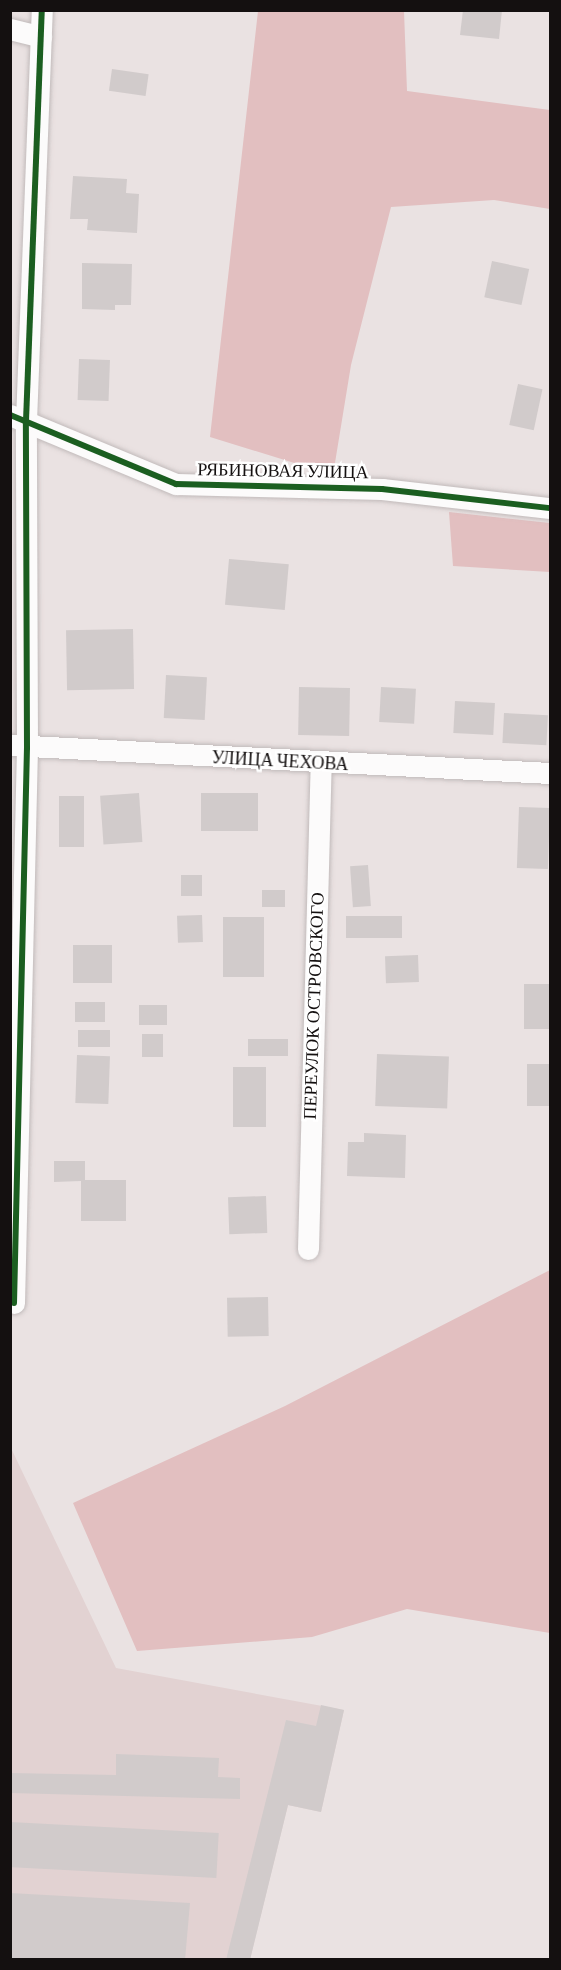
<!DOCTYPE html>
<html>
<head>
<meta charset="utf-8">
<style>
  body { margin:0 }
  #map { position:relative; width:561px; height:1970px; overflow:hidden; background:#eae2e2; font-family:"Crimson Pro",serif }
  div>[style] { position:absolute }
  .built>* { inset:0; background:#e2d2d2 }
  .green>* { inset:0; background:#e2bfc0 }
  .building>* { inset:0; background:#d1cbcb; transform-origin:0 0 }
  .roads { filter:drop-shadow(0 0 2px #c1baba) drop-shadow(0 0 2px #c1baba) }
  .minor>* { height:21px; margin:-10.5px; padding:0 10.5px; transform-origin:10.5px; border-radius:10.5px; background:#fcfbfb }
  .cycleway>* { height:6px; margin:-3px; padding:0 3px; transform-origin:3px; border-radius:3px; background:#1b5e20 }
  span { translate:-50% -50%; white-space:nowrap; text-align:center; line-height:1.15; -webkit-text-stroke:5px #fff; paint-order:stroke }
  .street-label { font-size:18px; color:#141010 }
  .frame { position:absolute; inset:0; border:12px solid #141010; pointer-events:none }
</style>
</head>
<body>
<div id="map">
  <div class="built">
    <i style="clip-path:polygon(10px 1446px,116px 1668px,344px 1710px,321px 1812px,288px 1805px,250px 1959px,11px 1959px)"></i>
  </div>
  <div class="green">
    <i style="clip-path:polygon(258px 11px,404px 11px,407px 91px,550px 110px,550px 209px,494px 200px,391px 207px,351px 365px,333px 475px,210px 437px)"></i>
    <i style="clip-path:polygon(449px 512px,550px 523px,550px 572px,453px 566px)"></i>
    <i style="clip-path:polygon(550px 1270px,550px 1633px,407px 1609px,312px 1637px,137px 1651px,73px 1503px,285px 1406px)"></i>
  </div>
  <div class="building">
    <i style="clip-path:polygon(463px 10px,502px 10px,499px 39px,460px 35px)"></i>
    <i style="left:112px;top:69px;width:37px;height:22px;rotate:8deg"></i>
    <i style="clip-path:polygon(73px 176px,127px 179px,126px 193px,139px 194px,137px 233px,87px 230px,88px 219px,70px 219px)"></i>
    <i style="left:492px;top:261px;width:38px;height:37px;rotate:12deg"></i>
    <i style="clip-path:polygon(82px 263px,132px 264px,131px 305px,115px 305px,115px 310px,82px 309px)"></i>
    <i style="left:79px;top:359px;width:31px;height:41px;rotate:2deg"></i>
    <i style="left:518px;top:384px;width:25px;height:42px;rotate:12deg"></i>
    <i style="left:229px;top:559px;width:60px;height:46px;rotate:5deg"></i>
    <i style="left:133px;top:629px;width:60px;height:67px;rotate:89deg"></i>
    <i style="left:166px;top:675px;width:41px;height:43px;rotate:3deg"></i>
    <i style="left:299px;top:687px;width:51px;height:48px;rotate:1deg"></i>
    <i style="left:381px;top:687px;width:35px;height:35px;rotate:3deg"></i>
    <i style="left:455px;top:701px;width:40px;height:32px;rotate:3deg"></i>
    <i style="left:504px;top:713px;width:44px;height:30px;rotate:3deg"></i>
    <i style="left:139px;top:793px;width:49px;height:39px;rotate:86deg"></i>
    <i style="left:201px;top:793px;width:57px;height:38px"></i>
    <i style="left:59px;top:796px;width:25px;height:51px"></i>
    <i style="left:519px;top:807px;width:31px;height:61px;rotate:2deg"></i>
    <i style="left:368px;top:865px;width:41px;height:18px;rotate:86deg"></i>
    <i style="left:181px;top:875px;width:21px;height:21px"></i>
    <i style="left:262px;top:890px;width:23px;height:17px"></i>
    <i style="left:202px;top:915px;width:27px;height:25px;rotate:88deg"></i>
    <i style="left:346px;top:916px;width:56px;height:22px"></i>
    <i style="left:223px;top:917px;width:41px;height:60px"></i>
    <i style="left:73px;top:945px;width:39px;height:38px"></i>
    <i style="left:418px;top:955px;width:27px;height:33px;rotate:88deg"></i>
    <i style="left:524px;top:984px;width:26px;height:45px"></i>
    <i style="left:75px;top:1002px;width:30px;height:20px"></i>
    <i style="left:139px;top:1005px;width:28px;height:20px"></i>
    <i style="left:78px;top:1030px;width:32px;height:17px"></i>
    <i style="left:142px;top:1034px;width:21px;height:23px"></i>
    <i style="left:248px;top:1039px;width:40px;height:17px"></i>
    <i style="left:377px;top:1054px;width:72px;height:52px;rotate:2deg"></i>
    <i style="left:77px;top:1055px;width:33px;height:48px;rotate:2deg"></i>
    <i style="left:527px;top:1064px;width:23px;height:42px"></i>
    <i style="left:266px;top:1067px;width:60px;height:33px;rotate:90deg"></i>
    <i style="clip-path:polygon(364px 1133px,406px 1135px,405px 1178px,347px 1176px,348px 1142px,364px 1142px)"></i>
    <i style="clip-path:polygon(54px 1161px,85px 1161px,85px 1180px,126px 1180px,126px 1221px,81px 1221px,81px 1181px,54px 1182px)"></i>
    <i style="left:266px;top:1196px;width:37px;height:38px;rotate:88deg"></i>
    <i style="left:268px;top:1297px;width:39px;height:41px;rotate:89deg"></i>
    <i style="clip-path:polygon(321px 1705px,344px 1710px,321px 1812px,288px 1805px,250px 1960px,226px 1960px,286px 1720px,316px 1726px)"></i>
    <i style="clip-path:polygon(116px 1754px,219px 1758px,218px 1777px,240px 1778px,240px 1799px,10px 1793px,10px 1773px,116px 1775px)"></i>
    <i style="left:10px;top:1822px;width:209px;height:45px;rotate:3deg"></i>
    <i style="clip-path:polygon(10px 1893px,190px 1903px,185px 1960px,10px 1960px)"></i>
  </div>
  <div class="roads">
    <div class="minor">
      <i style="left:10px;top:29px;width:32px;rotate:14deg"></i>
      <i style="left:10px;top:415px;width:180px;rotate:22.6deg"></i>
      <i style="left:176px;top:484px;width:206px;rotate:1.4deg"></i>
      <i style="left:382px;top:489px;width:169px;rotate:6.5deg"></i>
      <i style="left:10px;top:745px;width:541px;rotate:2.97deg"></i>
      <i style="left:308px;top:1249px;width:486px;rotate:-88.5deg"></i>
      <i style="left:14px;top:1303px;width:555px;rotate:-88.66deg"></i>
      <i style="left:27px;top:748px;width:327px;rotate:-90.2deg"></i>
      <i style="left:26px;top:421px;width:411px;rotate:-87.8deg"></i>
    </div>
  </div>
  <div class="cycleway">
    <i style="left:10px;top:415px;width:180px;rotate:22.6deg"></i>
    <i style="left:176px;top:484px;width:206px;rotate:1.4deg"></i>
    <i style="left:382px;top:489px;width:169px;rotate:6.5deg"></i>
    <i style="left:14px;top:1303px;width:555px;rotate:-88.66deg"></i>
    <i style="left:27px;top:748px;width:327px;rotate:-90.2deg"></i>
    <i style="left:26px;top:421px;width:411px;rotate:-87.8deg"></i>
  </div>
  <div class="street-label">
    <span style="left:283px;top:471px;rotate:1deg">РЯБИНОВАЯ УЛИЦА</span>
    <span style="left:280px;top:761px;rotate:3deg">УЛИЦА ЧЕХОВА</span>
    <span style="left:314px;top:1006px;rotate:-88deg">ПЕРЕУЛОК ОСТРОВСКОГО</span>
  </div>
  <div class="frame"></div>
</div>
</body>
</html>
